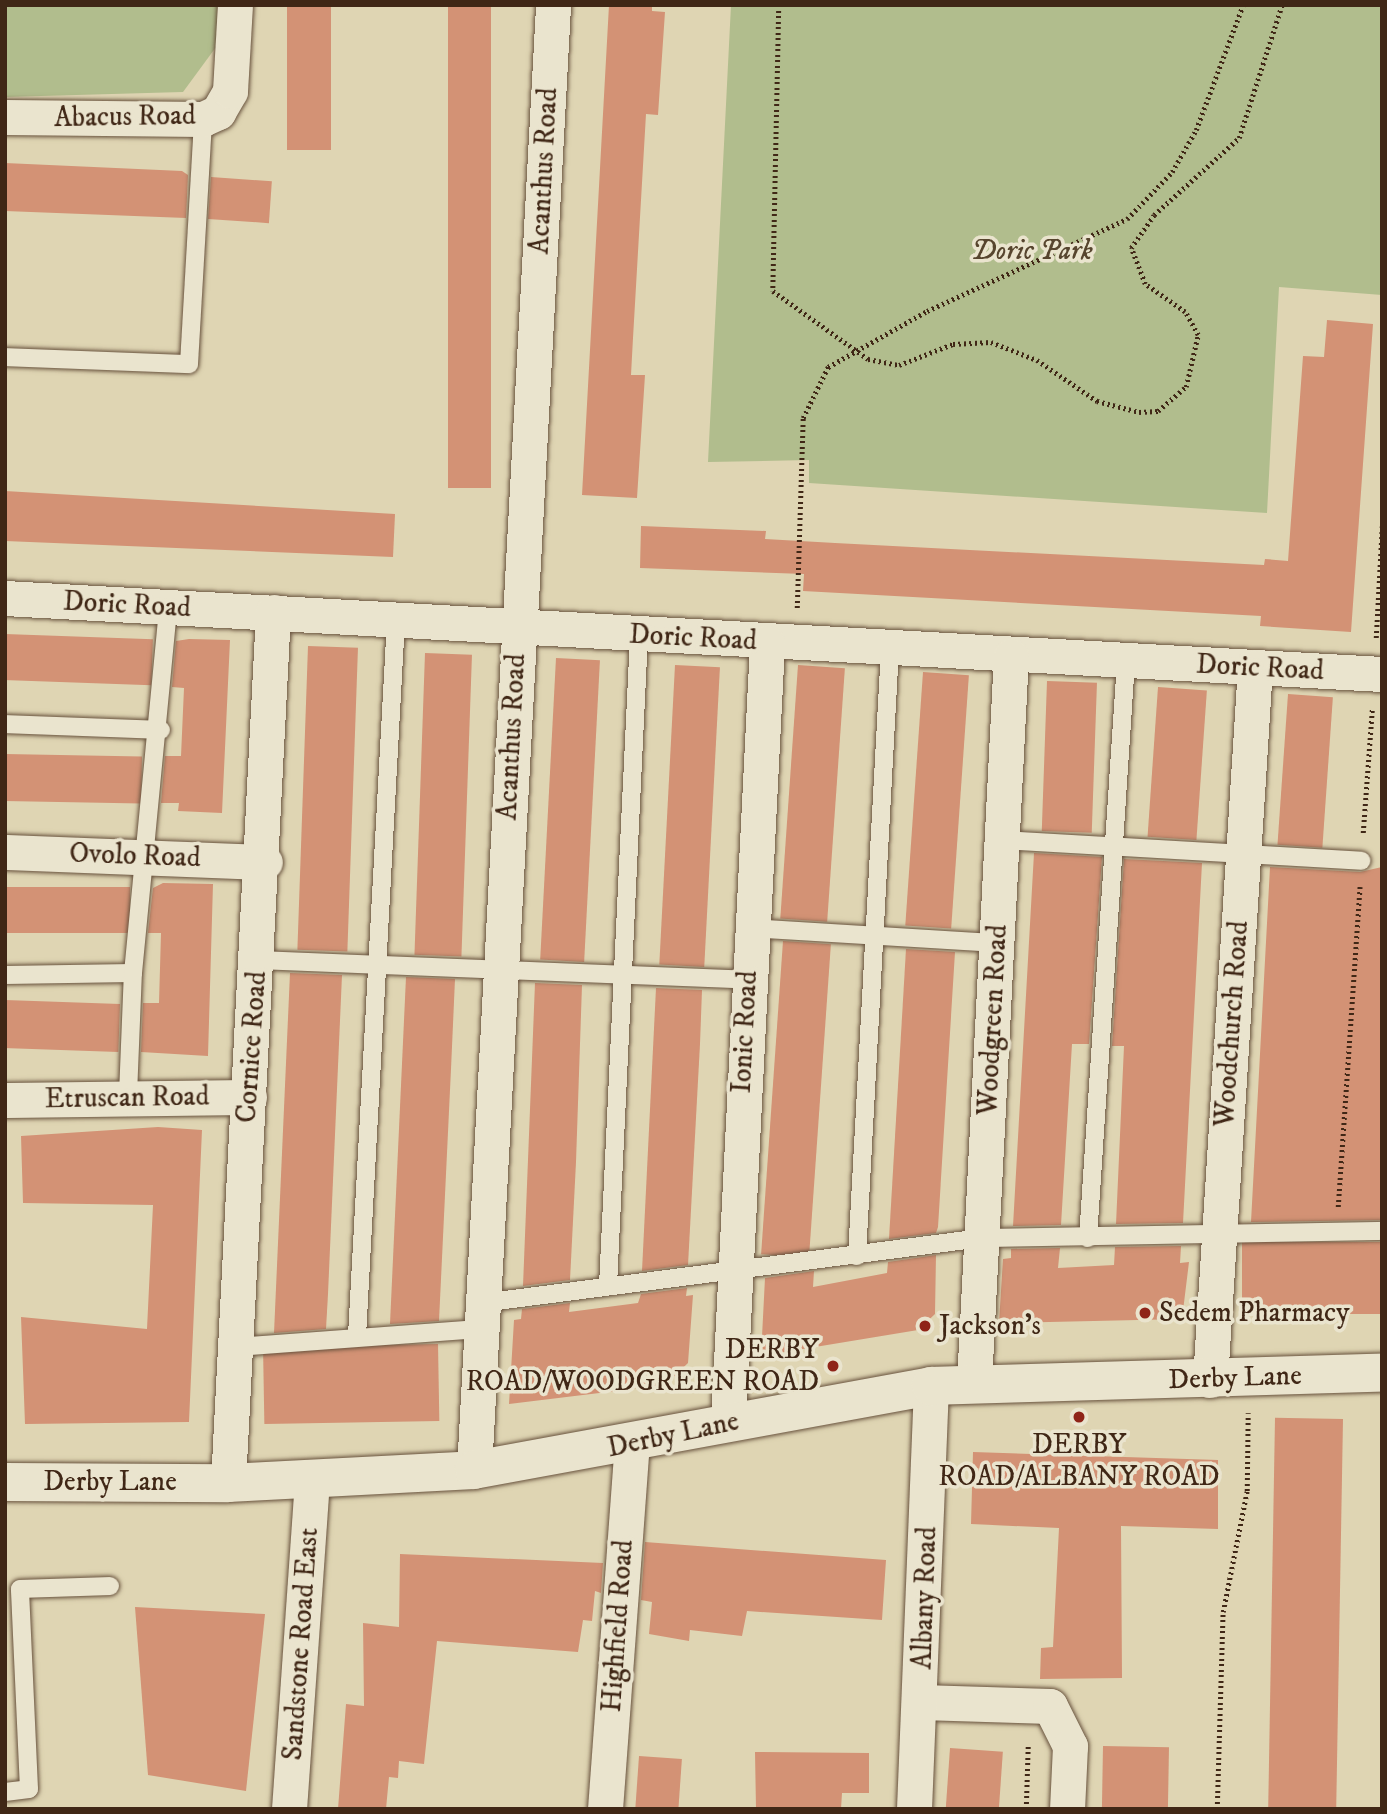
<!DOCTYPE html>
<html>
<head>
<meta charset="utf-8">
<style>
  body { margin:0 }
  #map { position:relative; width:1387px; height:1814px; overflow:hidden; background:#dfd5b3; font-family:"IM FELL DW Pica",serif }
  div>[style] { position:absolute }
  .green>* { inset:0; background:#b1bd8d }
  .building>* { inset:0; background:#d39275; transform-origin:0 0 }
  .path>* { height:4.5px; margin-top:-2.25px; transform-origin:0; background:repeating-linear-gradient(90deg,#402716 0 2px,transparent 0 5.5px) }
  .roads { filter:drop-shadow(0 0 2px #68523d) drop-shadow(0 0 2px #68523d) }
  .service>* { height:18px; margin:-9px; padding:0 9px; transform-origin:9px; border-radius:9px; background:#eae4ce }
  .minor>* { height:35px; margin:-17.5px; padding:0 17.5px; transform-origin:17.5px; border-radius:17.5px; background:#eae4ce }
  .tertiary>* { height:38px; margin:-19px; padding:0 19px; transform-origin:19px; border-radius:19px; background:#eae4ce }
  .dots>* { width:19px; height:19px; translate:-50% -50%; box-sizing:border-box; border:4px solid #eae4ce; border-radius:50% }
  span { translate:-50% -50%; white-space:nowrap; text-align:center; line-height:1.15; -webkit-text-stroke:7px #eae4ce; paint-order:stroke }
  .street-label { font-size:28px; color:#402716 }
  .park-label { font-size:28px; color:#57452e; font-style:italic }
  .poi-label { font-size:28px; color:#402716 }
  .left { translate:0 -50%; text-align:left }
  .right { translate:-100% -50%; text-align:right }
  .frame { position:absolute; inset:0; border:7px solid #402716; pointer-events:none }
</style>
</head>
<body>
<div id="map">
  <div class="green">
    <i style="clip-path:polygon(5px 5px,219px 5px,219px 43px,183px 92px,5px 97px)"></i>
    <i style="clip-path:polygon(731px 5px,1382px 5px,1382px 295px,1279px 287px,1267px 513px,809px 483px,809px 460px,708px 462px)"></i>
  </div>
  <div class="building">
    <i style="left:287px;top:5px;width:44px;height:145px"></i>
    <i style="left:448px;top:5px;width:43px;height:483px"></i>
    <i style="clip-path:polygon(609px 5px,652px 5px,652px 11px,665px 12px,658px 115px,646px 114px,633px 338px,631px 375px,645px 375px,637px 498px,582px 495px)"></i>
    <i style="clip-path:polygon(5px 163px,182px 171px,188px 175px,186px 218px,5px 211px)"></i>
    <i style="left:211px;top:177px;width:61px;height:42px;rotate:4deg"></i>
    <i style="clip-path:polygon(1327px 320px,1373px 324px,1351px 632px,1260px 626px,1261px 616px,803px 591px,804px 574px,640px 568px,641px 526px,766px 531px,765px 539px,835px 543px,1264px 565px,1265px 559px,1288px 561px,1303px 356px,1324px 357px)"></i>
    <i style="clip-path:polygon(5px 491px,395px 514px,393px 557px,5px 541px)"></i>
    <i style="left:5px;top:634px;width:148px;height:46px;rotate:2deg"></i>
    <i style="clip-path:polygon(189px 639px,230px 640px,222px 813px,178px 811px,179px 803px,161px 803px,165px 756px,181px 756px,184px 688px,172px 687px,176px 641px)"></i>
    <i style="left:308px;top:646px;width:50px;height:304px;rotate:2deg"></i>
    <i style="left:425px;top:653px;width:47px;height:302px;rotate:2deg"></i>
    <i style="left:556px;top:658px;width:44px;height:302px;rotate:3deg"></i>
    <i style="left:675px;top:665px;width:45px;height:300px;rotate:3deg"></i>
    <i style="left:798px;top:665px;width:47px;height:254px;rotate:4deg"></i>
    <i style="left:923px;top:672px;width:46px;height:254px;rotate:4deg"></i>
    <i style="left:1047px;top:681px;width:50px;height:150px;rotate:2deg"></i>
    <i style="left:1158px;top:687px;width:49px;height:150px;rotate:4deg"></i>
    <i style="left:1288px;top:694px;width:45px;height:151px;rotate:4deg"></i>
    <i style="left:5px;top:754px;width:137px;height:47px;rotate:1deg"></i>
    <i style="clip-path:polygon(1034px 853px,1102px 857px,1089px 1044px,1072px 1044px,1061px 1225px,1013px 1226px)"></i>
    <i style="clip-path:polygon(1124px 859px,1202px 863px,1183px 1223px,1116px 1224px,1124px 1046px,1112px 1046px)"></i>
    <i style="clip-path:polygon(1270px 867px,1360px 872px,1382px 867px,1382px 1220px,1251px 1222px)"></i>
    <i style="clip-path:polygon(163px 883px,213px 884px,208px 1056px,141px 1052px,143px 1003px,159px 1003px,161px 933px,148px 933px,153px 888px)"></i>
    <i style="left:5px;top:887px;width:125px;height:46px"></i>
    <i style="left:783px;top:941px;width:48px;height:314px;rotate:4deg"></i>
    <i style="clip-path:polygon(906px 949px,955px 952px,938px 1227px,936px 1233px,889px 1239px)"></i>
    <i style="clip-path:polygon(290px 973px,342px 975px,328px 1294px,326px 1329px,274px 1333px)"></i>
    <i style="clip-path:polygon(406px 977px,455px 979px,451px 1069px,439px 1321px,390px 1324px)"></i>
    <i style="clip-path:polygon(535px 983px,582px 985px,576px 1162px,570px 1280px,523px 1286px)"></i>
    <i style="clip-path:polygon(656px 988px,702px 990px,700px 1044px,688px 1265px,642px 1271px)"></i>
    <i style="left:120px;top:1004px;width:48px;height:115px;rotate:92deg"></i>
    <i style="clip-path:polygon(158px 1127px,202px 1130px,189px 1422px,25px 1424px,21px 1317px,147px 1329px,153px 1205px,23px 1203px,21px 1136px)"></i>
    <i style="left:1382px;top:1242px;width:72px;height:140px;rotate:90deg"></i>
    <i style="clip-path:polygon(1181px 1246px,1180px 1263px,1189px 1262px,1182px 1319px,999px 1323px,1003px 1259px,1011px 1258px,1011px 1249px,1060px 1248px,1058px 1268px,1114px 1265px,1115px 1247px)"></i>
    <i style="clip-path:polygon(936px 1255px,935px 1314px,918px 1330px,761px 1356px,765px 1278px,814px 1271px,813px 1287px,887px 1273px,888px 1262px)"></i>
    <i style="clip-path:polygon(687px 1288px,686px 1296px,693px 1295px,688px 1363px,665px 1385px,509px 1404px,514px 1320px,521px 1319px,522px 1309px,570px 1303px,569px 1312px,638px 1303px,641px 1294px)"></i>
    <i style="left:438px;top:1344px;width:77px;height:175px;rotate:89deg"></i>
    <i style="left:1343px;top:1419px;width:390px;height:68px;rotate:91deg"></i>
    <i style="clip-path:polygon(973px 1452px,1218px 1460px,1218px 1529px,1121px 1526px,1122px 1678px,1040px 1679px,1041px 1648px,1053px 1647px,1059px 1528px,971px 1524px)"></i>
    <i style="clip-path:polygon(645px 1542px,886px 1560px,882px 1620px,747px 1611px,742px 1636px,690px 1630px,689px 1641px,649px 1634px,652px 1602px,641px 1600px)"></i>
    <i style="clip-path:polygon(400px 1554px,603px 1563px,601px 1593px,595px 1591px,592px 1621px,583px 1620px,578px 1652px,437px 1641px,424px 1764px,399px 1761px,398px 1778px,389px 1777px,386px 1809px,338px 1809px,346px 1704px,364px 1706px,363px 1623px,399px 1627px)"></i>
    <i style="clip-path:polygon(135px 1607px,265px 1614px,246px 1791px,148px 1775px)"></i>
    <i style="left:1103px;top:1746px;width:66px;height:63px;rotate:1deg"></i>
    <i style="left:950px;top:1748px;width:53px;height:61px;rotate:4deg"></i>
    <i style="clip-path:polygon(755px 1752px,869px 1753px,869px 1793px,842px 1793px,841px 1809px,756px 1809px)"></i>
    <i style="left:639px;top:1756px;width:43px;height:53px;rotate:4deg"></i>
  </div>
  <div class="path">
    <i style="left:779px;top:5px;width:286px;rotate:91.2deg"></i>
    <i style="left:773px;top:291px;width:117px;rotate:35.6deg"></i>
    <i style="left:868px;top:359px;width:32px;rotate:11deg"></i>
    <i style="left:899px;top:365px;width:58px;rotate:-21.3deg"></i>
    <i style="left:953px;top:344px;width:38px;rotate:-3deg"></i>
    <i style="left:991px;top:342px;width:49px;rotate:21.4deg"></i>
    <i style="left:1037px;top:360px;width:73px;rotate:34.3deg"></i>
    <i style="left:1097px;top:401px;width:43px;rotate:14.7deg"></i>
    <i style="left:1139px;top:412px;width:19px;rotate:-3deg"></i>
    <i style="left:1158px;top:411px;width:37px;rotate:-41deg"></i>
    <i style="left:1186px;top:387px;width:53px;rotate:-77deg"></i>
    <i style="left:1198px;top:335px;width:26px;rotate:-119deg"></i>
    <i style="left:1185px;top:312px;width:49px;rotate:-145deg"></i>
    <i style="left:1145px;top:284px;width:39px;rotate:-111deg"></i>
    <i style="left:1131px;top:248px;width:40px;rotate:-55.1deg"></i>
    <i style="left:1154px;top:215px;width:115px;rotate:-42.2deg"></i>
    <i style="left:1239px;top:138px;width:140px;rotate:-72.1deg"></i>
    <i style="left:797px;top:608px;width:190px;rotate:-88.2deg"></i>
    <i style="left:803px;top:418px;width:57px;rotate:-63.9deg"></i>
    <i style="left:828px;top:367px;width:114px;rotate:-29.5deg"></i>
    <i style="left:927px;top:311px;width:220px;rotate:-24.7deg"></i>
    <i style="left:1127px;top:219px;width:65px;rotate:-46.2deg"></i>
    <i style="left:1172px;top:172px;width:48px;rotate:-60.3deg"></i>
    <i style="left:1196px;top:130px;width:134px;rotate:-69.4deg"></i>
    <i style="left:1376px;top:638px;width:112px;rotate:-86.9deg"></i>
    <i style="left:1363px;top:833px;width:124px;rotate:-85.8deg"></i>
    <i style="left:1338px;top:1207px;width:321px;rotate:-86.1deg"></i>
    <i style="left:1026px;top:1809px;width:63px;rotate:-88.2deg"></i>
    <i style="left:1217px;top:1809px;width:197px;rotate:-88.3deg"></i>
    <i style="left:1223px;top:1612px;width:123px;rotate:-78.8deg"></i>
    <i style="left:1247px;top:1491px;width:78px;rotate:-89.3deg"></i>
  </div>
  <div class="roads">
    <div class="service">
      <i style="left:5px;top:357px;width:184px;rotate:2.2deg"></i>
      <i style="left:189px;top:364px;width:245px;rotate:-86.7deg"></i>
      <i style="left:5px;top:724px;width:156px;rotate:2.2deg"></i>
      <i style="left:1002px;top:840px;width:360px;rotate:3.3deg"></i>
      <i style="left:750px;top:928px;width:247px;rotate:3.5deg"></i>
      <i style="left:258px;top:960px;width:489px;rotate:2.3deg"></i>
      <i style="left:5px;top:975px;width:128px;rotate:-0.9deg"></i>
      <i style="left:128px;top:1095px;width:122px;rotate:-87.7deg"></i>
      <i style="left:133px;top:973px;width:368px;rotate:-84.5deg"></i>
      <i style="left:1088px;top:1238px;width:578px;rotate:-86.23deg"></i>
      <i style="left:857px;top:1256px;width:608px;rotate:-86.89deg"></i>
      <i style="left:608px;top:1286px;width:652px;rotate:-87.27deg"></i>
      <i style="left:482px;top:1303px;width:504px;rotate:-7.41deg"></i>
      <i style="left:982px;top:1238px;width:400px;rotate:-1deg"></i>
      <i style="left:357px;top:1336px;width:717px;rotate:-86.88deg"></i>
      <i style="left:235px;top:1347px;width:246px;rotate:-4.2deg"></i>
      <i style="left:5px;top:1792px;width:24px;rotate:-7deg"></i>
      <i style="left:29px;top:1789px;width:200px;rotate:-92.6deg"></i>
      <i style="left:20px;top:1589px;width:90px;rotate:-1.9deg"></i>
    </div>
    <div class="minor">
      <i style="left:5px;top:117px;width:198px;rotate:0.6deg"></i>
      <i style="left:203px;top:119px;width:17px;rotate:-25deg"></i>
      <i style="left:218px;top:112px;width:24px;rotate:-60deg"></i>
      <i style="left:230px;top:91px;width:86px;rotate:-86.7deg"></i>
      <i style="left:5px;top:598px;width:1379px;rotate:3.16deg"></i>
      <i style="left:5px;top:852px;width:260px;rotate:2.2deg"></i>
      <i style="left:5px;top:1100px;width:244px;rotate:-0.7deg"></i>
      <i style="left:1210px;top:1380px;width:714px;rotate:-86.39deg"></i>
      <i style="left:974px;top:1383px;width:728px;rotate:-87.09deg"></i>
      <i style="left:728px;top:1422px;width:780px;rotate:-87.13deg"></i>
      <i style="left:474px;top:1470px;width:1467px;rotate:-86.91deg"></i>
      <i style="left:228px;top:1483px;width:872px;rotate:-87.04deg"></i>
      <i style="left:921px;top:1702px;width:129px;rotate:1.8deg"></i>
      <i style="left:1050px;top:1706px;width:45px;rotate:63.4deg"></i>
      <i style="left:1070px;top:1746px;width:63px;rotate:92.7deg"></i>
      <i style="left:289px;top:1809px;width:331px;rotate:-86deg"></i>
      <i style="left:605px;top:1809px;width:366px;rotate:-85.8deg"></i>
      <i style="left:914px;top:1809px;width:423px;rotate:-87.7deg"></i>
    </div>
    <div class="tertiary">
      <i style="left:5px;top:1482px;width:223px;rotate:0.3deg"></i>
      <i style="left:228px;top:1483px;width:246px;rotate:-3deg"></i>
      <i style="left:474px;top:1470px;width:465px;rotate:-10.4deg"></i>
      <i style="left:931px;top:1386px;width:451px;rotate:-1.7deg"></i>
    </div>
  </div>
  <div class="dots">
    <i style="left:1145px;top:1313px;background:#8f2418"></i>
    <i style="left:925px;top:1326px;background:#8f2418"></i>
    <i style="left:833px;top:1366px;background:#8f2418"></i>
    <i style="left:1079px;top:1417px;background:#8f2418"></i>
  </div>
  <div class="street-label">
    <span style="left:125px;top:117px;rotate:-1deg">Abacus Road</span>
    <span style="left:544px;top:171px;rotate:-87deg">Acanthus Road</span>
    <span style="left:127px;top:605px;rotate:3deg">Doric Road</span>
    <span style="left:693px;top:638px;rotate:3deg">Doric Road</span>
    <span style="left:1260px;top:668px;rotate:3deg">Doric Road</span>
    <span style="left:512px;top:737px;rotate:-87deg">Acanthus Road</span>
    <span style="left:135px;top:856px;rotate:2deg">Ovolo Road</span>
    <span style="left:993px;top:1020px;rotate:-87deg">Woodgreen Road</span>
    <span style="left:1232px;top:1024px;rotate:-86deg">Woodchurch Road</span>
    <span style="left:745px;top:1032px;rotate:-87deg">Ionic Road</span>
    <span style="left:252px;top:1047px;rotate:-86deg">Cornice Road</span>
    <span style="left:127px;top:1098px;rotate:-1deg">Etruscan Road</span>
    <span style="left:1235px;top:1378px;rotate:-2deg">Derby Lane</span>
    <span style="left:673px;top:1435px;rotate:-12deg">Derby Lane</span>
    <span style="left:110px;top:1482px">Derby Lane</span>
    <span style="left:925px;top:1598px;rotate:-88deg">Albany Road</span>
    <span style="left:618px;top:1626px;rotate:-86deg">Highfield Road</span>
    <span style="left:301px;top:1644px;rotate:-86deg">Sandstone Road East</span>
  </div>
  <div class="park-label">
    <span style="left:1032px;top:251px">Doric Park</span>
  </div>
  <div class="poi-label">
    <span class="left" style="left:1159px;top:1313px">Sedem Pharmacy</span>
    <span class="left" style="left:939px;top:1326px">Jackson's</span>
    <span class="right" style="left:819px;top:1366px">DERBY<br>ROAD/WOODGREEN ROAD</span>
    <span style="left:1079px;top:1461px">DERBY<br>ROAD/ALBANY ROAD</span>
  </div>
  <div class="frame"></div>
</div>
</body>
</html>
